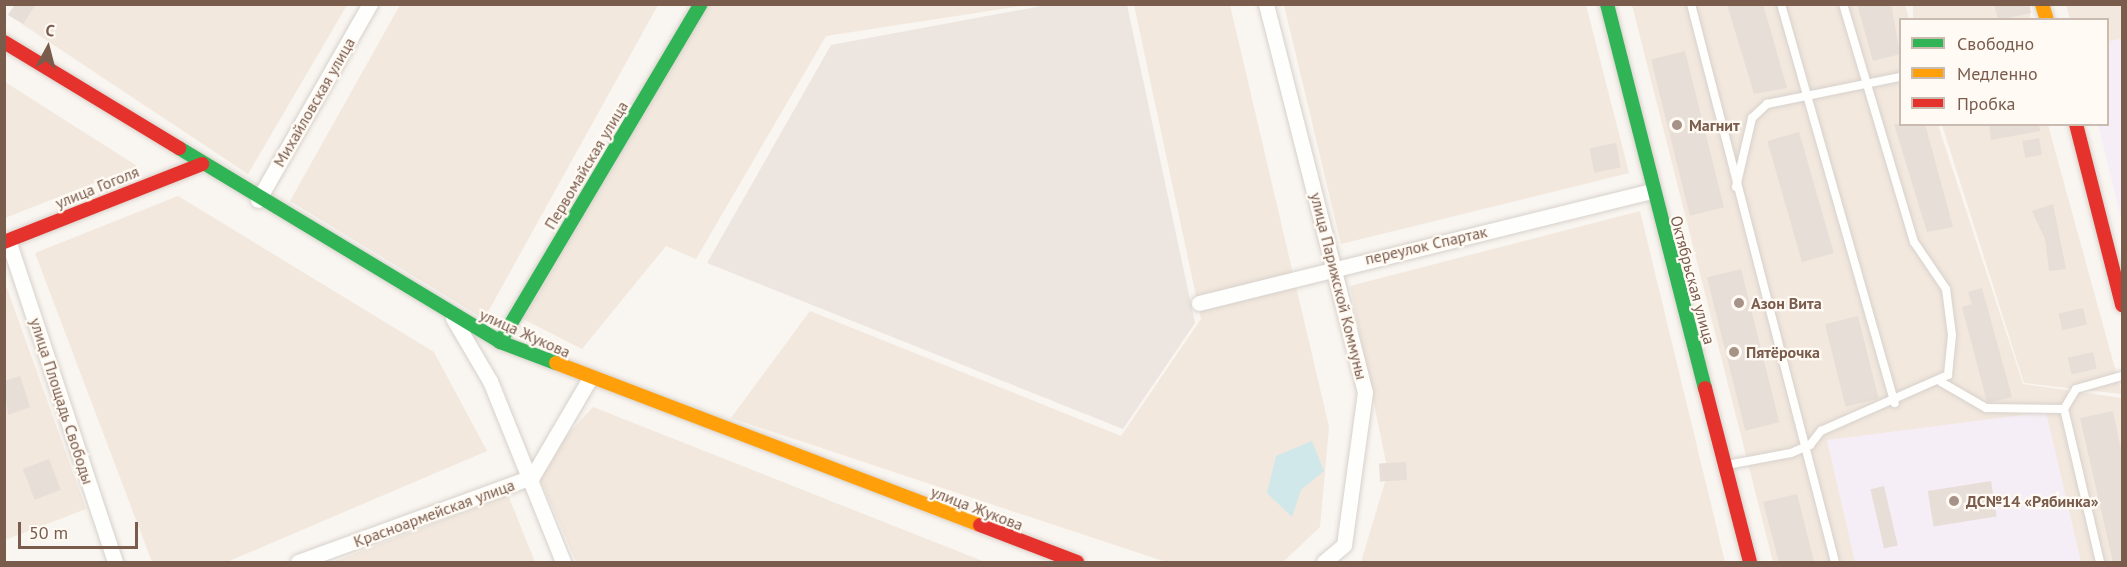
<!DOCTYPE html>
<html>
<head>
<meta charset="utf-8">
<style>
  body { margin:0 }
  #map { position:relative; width:2127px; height:567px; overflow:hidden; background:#f9f5f0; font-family:"PT Sans",sans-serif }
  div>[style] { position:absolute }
  .residential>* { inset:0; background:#f2e8de; transform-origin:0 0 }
  .industrial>* { inset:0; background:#ede5e0 }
  .education>* { inset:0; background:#f6eef6 }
  .water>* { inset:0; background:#d0e8ea }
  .building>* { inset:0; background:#e6ded7; transform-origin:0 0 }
  .roads { filter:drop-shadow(0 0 2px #d7d1cb) drop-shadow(0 0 2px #d7d1cb) }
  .lane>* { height:8px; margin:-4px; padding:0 4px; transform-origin:4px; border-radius:4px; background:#fefefd }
  .street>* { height:15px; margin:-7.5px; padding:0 7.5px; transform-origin:7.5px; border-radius:7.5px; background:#fefefd }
  .fast>* { height:14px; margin:-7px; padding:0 7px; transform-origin:7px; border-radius:7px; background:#30b455 }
  .slow>* { height:14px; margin:-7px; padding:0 7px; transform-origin:7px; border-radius:7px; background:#ff9f0a }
  .jam>* { height:14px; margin:-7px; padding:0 7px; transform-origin:7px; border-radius:7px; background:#e5322d }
  .dots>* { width:16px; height:16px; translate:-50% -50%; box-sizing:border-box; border:3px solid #fffaf3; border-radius:50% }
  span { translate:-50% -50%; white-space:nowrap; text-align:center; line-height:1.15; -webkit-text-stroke:4.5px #fffaf3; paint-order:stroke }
  .street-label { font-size:16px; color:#7a5c4d }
  .poi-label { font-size:16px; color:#7a5c4d; font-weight:700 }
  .left { translate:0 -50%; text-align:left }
  .frame { position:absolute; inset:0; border:6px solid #7a5c4d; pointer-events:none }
  .legend { position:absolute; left:1899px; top:18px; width:210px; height:108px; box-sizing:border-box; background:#fffaf3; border:2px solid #cabbb1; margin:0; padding:8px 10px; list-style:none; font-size:18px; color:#7a5c4d }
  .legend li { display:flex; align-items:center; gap:12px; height:30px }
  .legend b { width:30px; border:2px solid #cabbb1 }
  .north { position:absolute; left:18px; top:18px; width:60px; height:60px; -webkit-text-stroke:4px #fffaf3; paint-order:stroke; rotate:7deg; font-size:16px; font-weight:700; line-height:24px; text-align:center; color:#7a5c4d }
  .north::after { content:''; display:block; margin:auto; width:21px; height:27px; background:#7a5c4d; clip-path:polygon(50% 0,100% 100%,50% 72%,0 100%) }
  .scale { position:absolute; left:18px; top:522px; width:120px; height:27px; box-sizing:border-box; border:3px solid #7a5c4d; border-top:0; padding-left:8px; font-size:18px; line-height:21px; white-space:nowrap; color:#7a5c4d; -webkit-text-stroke:4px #fffaf3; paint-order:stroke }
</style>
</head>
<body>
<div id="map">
  <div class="residential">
    <i style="clip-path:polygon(15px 5px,347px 5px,248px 174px,22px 24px)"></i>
    <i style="clip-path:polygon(400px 5px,658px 5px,484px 319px,290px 201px)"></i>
    <i style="clip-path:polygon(708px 5px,1028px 5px,826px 36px,696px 259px,666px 246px,582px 349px,523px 319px)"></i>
    <i style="clip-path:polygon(1134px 5px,1230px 5px,1329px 427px,1320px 527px,1283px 562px,1166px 562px,731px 418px,810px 311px,1121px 436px,1201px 319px)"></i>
    <i style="clip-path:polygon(1284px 5px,1586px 5px,1629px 173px,1341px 244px)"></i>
    <i style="clip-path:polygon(1632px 5px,1905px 5px,1909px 19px,1900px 20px,1900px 124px,1938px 125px,2023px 384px,2122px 398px,2122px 562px,1773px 562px)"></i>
    <i style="left:1913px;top:5px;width:117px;height:15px"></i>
    <i style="clip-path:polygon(2066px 5px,2122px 5px,2122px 39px,2108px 42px,2108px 20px,2070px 19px)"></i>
    <i style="clip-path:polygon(4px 82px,5px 82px,137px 166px,5px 218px)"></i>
    <i style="clip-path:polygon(1942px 125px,2048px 125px,2122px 394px,2024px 383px)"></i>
    <i style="clip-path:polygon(178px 196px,434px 352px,487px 451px,227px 562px,152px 562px,35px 253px)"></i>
    <i style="clip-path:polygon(1640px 211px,1725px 562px,1361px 562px,1388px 472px,1350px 286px)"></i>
    <i style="clip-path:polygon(4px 280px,86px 509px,5px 540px,4px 540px)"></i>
    <i style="clip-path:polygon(593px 407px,985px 562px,576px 562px,536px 469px)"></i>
    <i style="clip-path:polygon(508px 495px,535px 562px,333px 562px)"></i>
  </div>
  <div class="industrial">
    <i style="clip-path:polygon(1052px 4px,1127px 5px,1195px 323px,1123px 429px,707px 263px,831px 45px)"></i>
  </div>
  <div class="education">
    <i style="clip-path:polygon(2122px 39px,2122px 222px,2098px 125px,2108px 124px,2108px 41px)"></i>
    <i style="clip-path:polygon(2046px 412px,2081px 562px,1855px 562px,1827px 440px)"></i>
  </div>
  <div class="water">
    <i style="clip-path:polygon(1312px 441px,1324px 471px,1301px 490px,1292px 517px,1267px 493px,1276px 456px)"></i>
  </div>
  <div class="building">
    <i style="clip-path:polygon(15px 4px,36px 4px,23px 24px,8px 15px)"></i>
    <i style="clip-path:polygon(1727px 4px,1763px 4px,1787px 88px,1754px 94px)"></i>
    <i style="clip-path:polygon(1857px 4px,1891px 4px,1900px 54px,1873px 61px)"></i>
    <i style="clip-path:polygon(1994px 4px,2029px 4px,2031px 13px,1998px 20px)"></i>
    <i style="left:1685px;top:51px;width:161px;height:35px;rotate:76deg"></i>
    <i style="clip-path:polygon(1894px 124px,1925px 124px,1953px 227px,1927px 232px)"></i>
    <i style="clip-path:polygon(1989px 124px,2039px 124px,2040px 131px,1991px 140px)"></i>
    <i style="left:1799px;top:132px;width:126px;height:33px;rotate:74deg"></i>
    <i style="left:2039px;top:138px;width:17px;height:17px;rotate:80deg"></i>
    <i style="left:1616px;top:143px;width:25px;height:27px;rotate:79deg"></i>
    <i style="clip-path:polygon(2053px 204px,2066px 269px,2049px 271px,2045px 239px,2032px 211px)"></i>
    <i style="left:1741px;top:269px;width:158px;height:35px;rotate:76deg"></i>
    <i style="clip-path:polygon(1982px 288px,2012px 397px,1992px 402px,1987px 402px,1962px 307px,1972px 304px,1968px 292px)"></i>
    <i style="left:2083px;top:308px;width:17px;height:25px;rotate:77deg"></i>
    <i style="left:1858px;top:316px;width:85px;height:34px;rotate:76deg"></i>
    <i style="left:2093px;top:352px;width:17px;height:26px;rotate:77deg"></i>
    <i style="clip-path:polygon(20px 376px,30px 407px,8px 415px,4px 381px)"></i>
    <i style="clip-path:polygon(2113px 411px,2122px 454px,2122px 562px,2113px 562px,2080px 418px)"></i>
    <i style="left:49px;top:459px;width:33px;height:28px;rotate:69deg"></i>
    <i style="left:1406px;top:462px;width:18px;height:27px;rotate:87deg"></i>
    <i style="left:1991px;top:481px;width:36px;height:64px;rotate:81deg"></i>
    <i style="left:1884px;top:486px;width:61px;height:14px;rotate:77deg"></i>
    <i style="clip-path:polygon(1797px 494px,1814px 562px,1779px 562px,1763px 502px)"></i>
  </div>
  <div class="roads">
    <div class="lane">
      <i style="left:1691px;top:4px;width:576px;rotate:75.53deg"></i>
      <i style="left:1781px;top:4px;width:415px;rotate:74.1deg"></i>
      <i style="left:1736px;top:187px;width:71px;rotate:-76.9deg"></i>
      <i style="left:1752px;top:118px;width:21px;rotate:-43deg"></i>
      <i style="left:1767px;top:104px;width:136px;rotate:-11.5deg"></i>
      <i style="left:1941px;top:382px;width:52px;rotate:30deg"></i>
      <i style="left:1986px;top:408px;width:78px;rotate:0.7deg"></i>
      <i style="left:1727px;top:465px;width:65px;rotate:-10.6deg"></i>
      <i style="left:1791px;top:453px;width:21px;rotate:-23deg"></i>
      <i style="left:1810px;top:445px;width:18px;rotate:-52deg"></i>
      <i style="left:1821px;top:431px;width:139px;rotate:-23.8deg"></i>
      <i style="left:1948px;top:375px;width:40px;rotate:-84.3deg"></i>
      <i style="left:1952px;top:335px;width:46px;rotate:-97.4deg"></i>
      <i style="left:1946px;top:289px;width:57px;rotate:-124.2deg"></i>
      <i style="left:1914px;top:242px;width:248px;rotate:-106.6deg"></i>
      <i style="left:2100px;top:562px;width:157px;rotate:-103.2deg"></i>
      <i style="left:2064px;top:409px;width:23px;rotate:-59deg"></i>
      <i style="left:2076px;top:389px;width:48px;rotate:-15.8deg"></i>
    </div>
    <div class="street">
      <i style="left:1266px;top:4px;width:400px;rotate:75.7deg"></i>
      <i style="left:1365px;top:392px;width:154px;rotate:97.8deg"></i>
      <i style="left:1344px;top:545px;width:26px;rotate:140deg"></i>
      <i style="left:258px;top:200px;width:226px;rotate:-60.3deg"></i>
      <i style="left:8px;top:240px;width:339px;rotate:71.6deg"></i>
      <i style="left:1199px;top:303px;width:468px;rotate:-13.9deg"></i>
      <i style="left:453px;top:318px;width:73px;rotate:59.6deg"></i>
      <i style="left:490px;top:381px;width:195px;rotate:68deg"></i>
      <i style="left:298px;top:562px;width:249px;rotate:-20deg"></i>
      <i style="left:532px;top:477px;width:113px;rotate:-59.6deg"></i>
    </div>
    <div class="fast">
      <i style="left:1607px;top:4px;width:396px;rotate:75.7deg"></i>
      <i style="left:179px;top:148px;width:375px;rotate:31.1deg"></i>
      <i style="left:500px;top:342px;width:60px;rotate:20.6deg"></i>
      <i style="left:500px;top:342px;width:393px;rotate:-59.3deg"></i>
    </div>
    <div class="slow">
      <i style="left:2042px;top:4px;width:17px;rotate:73deg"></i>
      <i style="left:556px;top:363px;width:454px;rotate:20.9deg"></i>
    </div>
    <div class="jam">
      <i style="left:4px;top:42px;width:205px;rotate:31.2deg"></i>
      <i style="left:2076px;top:124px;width:187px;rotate:75.7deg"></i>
      <i style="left:4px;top:242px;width:213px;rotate:-21.5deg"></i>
      <i style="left:1705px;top:388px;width:180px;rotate:75.5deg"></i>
      <i style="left:980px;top:525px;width:104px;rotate:20.9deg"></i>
    </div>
  </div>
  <div class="dots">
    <i style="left:1677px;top:125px;background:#a69286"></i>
    <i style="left:1739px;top:303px;background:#a69286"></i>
    <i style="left:1734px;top:352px;background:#a69286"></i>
    <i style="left:1954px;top:501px;background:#a69286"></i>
  </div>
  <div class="street-label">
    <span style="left:314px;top:102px;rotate:-60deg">Михайловская улица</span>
    <span style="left:586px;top:165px;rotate:-59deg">Первомайская улица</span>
    <span style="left:97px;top:187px;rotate:-22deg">улица Гоголя</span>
    <span style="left:1426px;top:245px;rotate:-13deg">переулок Спартак</span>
    <span style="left:1693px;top:280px;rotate:75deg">Октябрьская улица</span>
    <span style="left:1339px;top:286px;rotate:76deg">улица Парижской Коммуны</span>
    <span style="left:525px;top:333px;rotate:24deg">улица Жукова</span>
    <span style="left:62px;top:401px;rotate:72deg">улица Площадь Свободы</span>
    <span style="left:977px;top:508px;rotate:21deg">улица Жукова</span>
    <span style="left:434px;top:513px;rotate:-20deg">Красноармейская улица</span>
  </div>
  <div class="poi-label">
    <span class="left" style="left:1689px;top:125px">Магнит</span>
    <span class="left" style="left:1751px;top:303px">Азон Вита</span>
    <span class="left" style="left:1746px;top:352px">Пятёрочка</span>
    <span class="left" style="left:1966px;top:501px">ДС№14 «Рябинка»</span>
  </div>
  <div class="frame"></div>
  <ul class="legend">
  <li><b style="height:8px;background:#30b455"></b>Свободно</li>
  <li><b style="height:8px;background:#ff9f0a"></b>Медленно</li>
  <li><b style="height:8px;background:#e5322d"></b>Пробка</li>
  </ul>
  <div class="north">С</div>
  <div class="scale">50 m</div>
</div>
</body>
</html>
